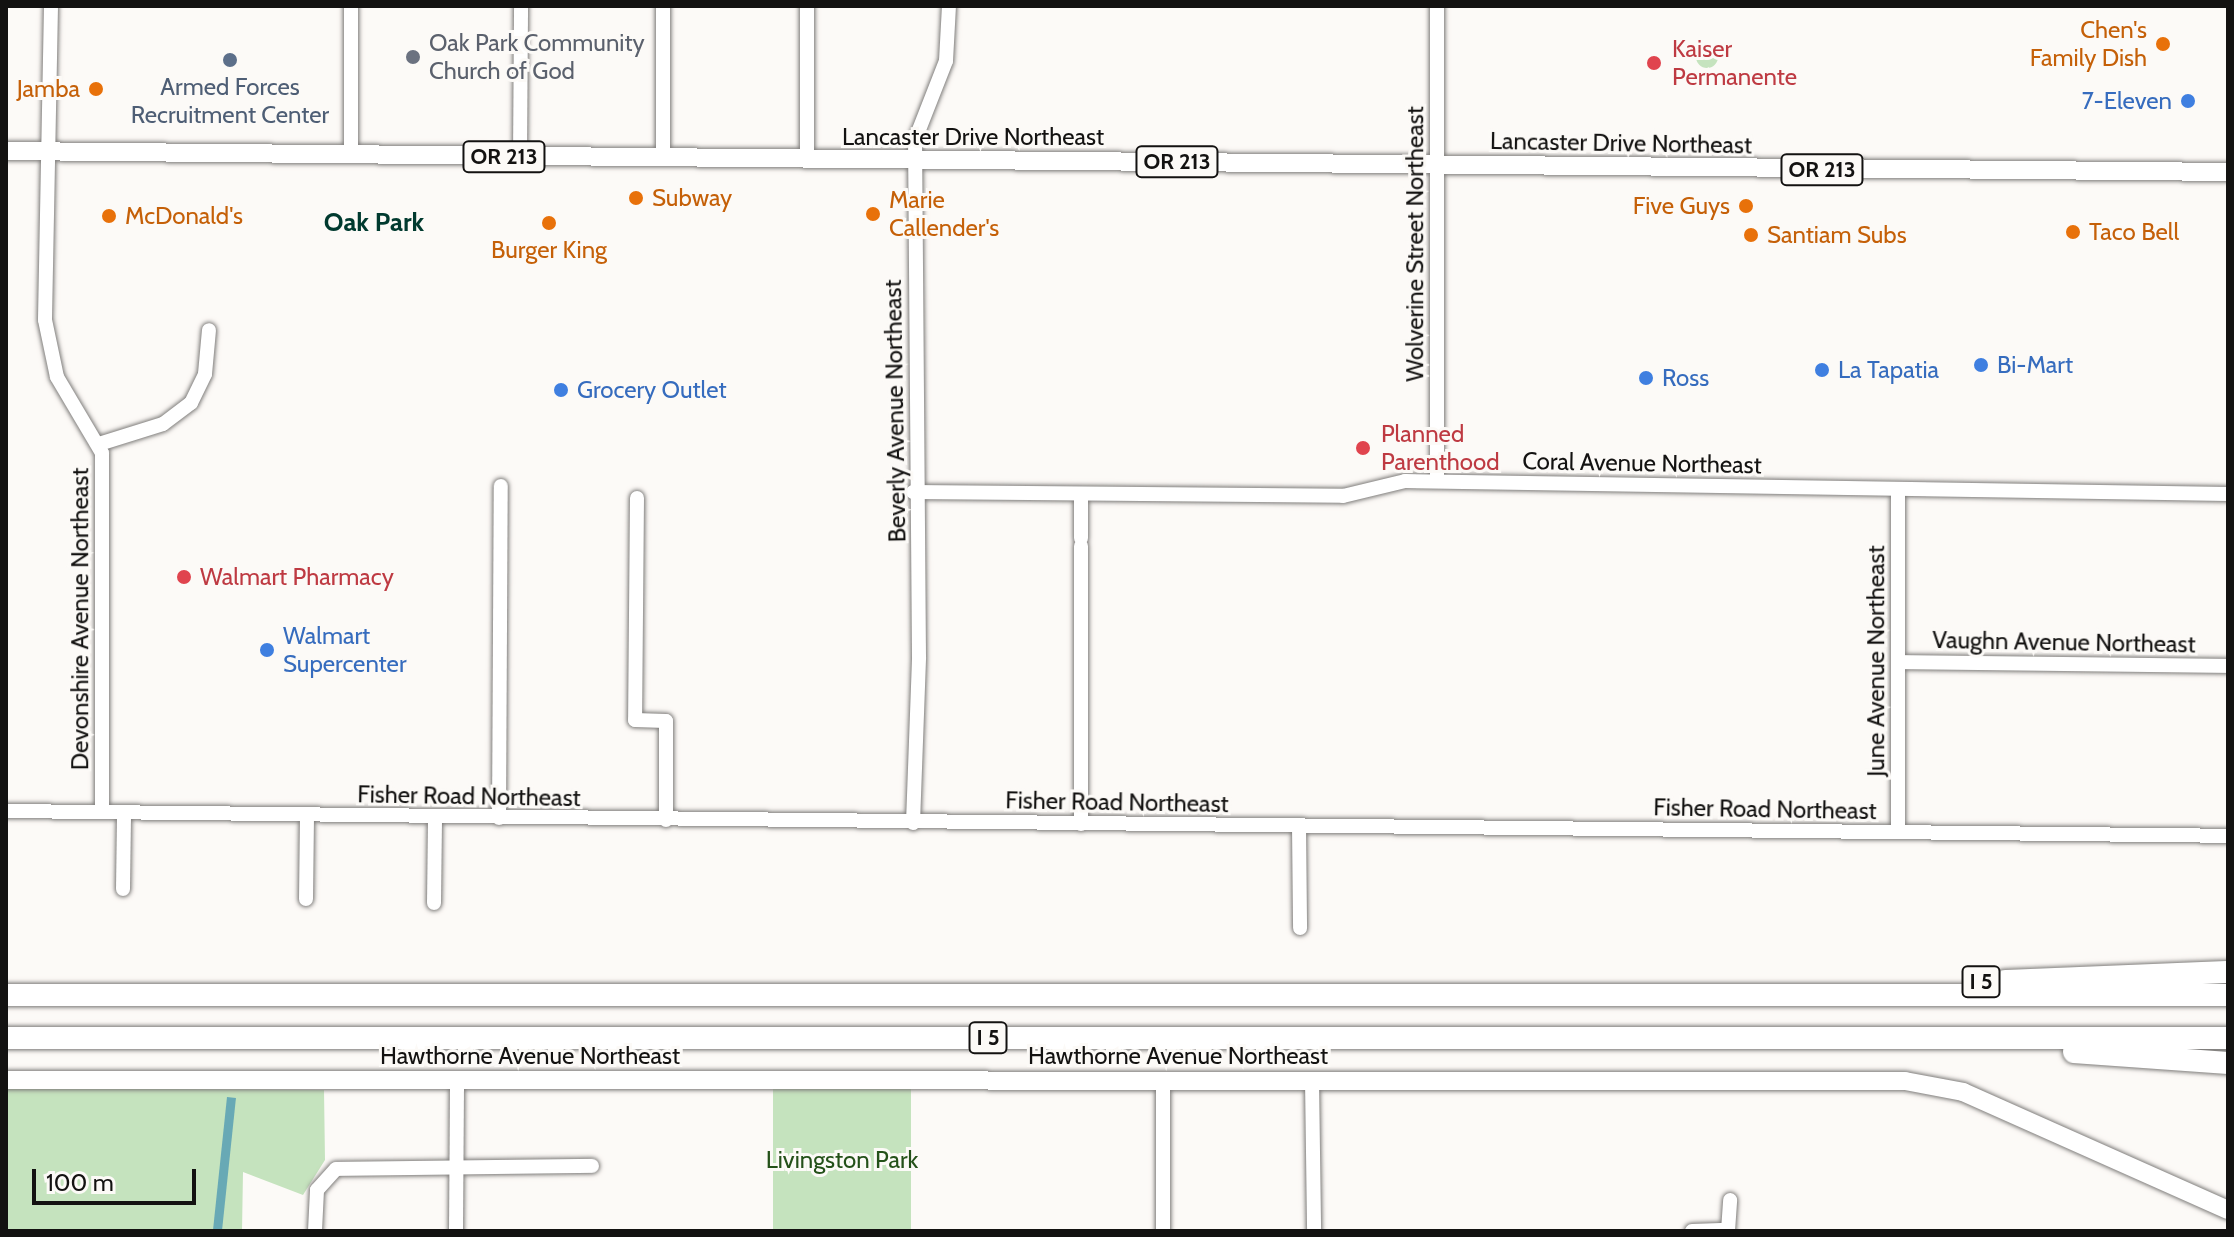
<!DOCTYPE html>
<html>
<head>
<meta charset="utf-8">
<style>
  body { margin:0 }
  #map { position:relative; width:2234px; height:1237px; overflow:hidden; background:#fcfaf7; font-family:Cabin,sans-serif }
  div>[style] { position:absolute }
  .green>* { inset:0; background:#c5e3be; transform-origin:0 0 }
  .round { border-radius:50% }
  .water>* { inset:0; background:#68a9b5; transform-origin:0 0 }
  .roads { filter:drop-shadow(0 0 2px #807e7c) drop-shadow(0 0 2px #807e7c) }
  .minor>* { height:14px; margin:-7px; padding:0 7px; transform-origin:7px; border-radius:7px; background:#fff }
  .major>* { height:18px; margin:-9px; padding:0 9px; transform-origin:9px; border-radius:9px; background:#fff }
  .highway>* { height:22px; margin:-11px; padding:0 11px; transform-origin:11px; border-radius:11px; background:#fff }
  .dots>* { width:22px; height:22px; translate:-50% -50%; box-sizing:border-box; border:4px solid #fcfaf7; border-radius:50% }
  span { translate:-50% -50%; white-space:nowrap; text-align:center; line-height:1.15; -webkit-text-stroke:6px #fcfaf7; paint-order:stroke }
  .shield-label span { padding:2px 6px; background:#fcfaf7; border:2px solid; border-radius:6px; -webkit-text-stroke-width:0 }
  .shield-label { font-size:22px; color:#131211; font-weight:700 }
  .food-label { font-size:24px; color:#c56008 }
  .right { translate:-100% -50%; text-align:right }
  .left { translate:0 -50%; text-align:left }
  .worship-label { font-size:24px; color:#5b616d }
  .health-label { font-size:24px; color:#be3a42 }
  .service-label { font-size:24px; color:#4e5e75 }
  .shop-label { font-size:24px; color:#366cbe }
  .street-label { font-size:24px; color:#131211 }
  .park-label { font-size:24px; color:#245119 }
  .neighbourhood-label { font-size:26px; color:#003a2f; font-weight:700 }
  .frame { position:absolute; inset:0; border:8px solid #131211; pointer-events:none }
  .scale { position:absolute; left:32px; top:1169px; width:164px; height:36px; box-sizing:border-box; border:4px solid #131211; border-top:0; padding-left:10px; font-size:24px; line-height:28px; white-space:nowrap; color:#131211; -webkit-text-stroke:6px #fcfaf7; paint-order:stroke }
</style>
</head>
<body>
<div id="map">
  <div class="green">
    <i class="round" style="left:1696px;top:46px;width:22px;height:22px"></i>
    <i style="clip-path:polygon(6px 1088px,324px 1090px,325px 1160px,303px 1195px,243px 1172px,242px 1231px,6px 1231px)"></i>
    <i style="left:911px;top:1088px;width:143px;height:138px;rotate:90deg"></i>
  </div>
  <div class="water">
    <i style="left:227px;top:1097px;width:9px;height:134px;rotate:6deg"></i>
  </div>
  <div class="roads">
    <div class="minor">
      <i style="left:51px;top:6px;width:314px;rotate:91.1deg"></i>
      <i style="left:45px;top:320px;width:58px;rotate:78.1deg"></i>
      <i style="left:57px;top:377px;width:88px;rotate:59.4deg"></i>
      <i style="left:102px;top:453px;width:359px;rotate:90deg"></i>
      <i style="left:663px;top:6px;width:152px;rotate:90deg"></i>
      <i style="left:807px;top:6px;width:154px;rotate:90deg"></i>
      <i style="left:1437px;top:6px;width:475px;rotate:90deg"></i>
      <i style="left:351px;top:155px;width:149px;rotate:-90deg"></i>
      <i style="left:520px;top:157px;width:151px;rotate:-89.6deg"></i>
      <i style="left:99px;top:444px;width:67px;rotate:-17.4deg"></i>
      <i style="left:163px;top:424px;width:35px;rotate:-37deg"></i>
      <i style="left:191px;top:403px;width:32px;rotate:-64deg"></i>
      <i style="left:205px;top:374px;width:44px;rotate:-84.8deg"></i>
      <i style="left:913px;top:492px;width:430px;rotate:0.5deg"></i>
      <i style="left:1343px;top:496px;width:64px;rotate:-13.6deg"></i>
      <i style="left:1405px;top:481px;width:823px;rotate:0.9deg"></i>
      <i style="left:1081px;top:494px;width:44px;rotate:90deg"></i>
      <i style="left:637px;top:498px;width:222px;rotate:90.5deg"></i>
      <i style="left:635px;top:720px;width:31px;rotate:2deg"></i>
      <i style="left:666px;top:721px;width:99px;rotate:90deg"></i>
      <i style="left:1081px;top:546px;width:278px;rotate:90deg"></i>
      <i style="left:1899px;top:662px;width:329px;rotate:0.7deg"></i>
      <i style="left:6px;top:811px;width:2222px;rotate:0.64deg"></i>
      <i style="left:499px;top:818px;width:332px;rotate:-89.7deg"></i>
      <i style="left:913px;top:823px;width:166px;rotate:-87.9deg"></i>
      <i style="left:919px;top:657px;width:517px;rotate:-90.44deg"></i>
      <i style="left:915px;top:140px;width:85px;rotate:-68.6deg"></i>
      <i style="left:946px;top:61px;width:55px;rotate:-86.9deg"></i>
      <i style="left:1299px;top:826px;width:102px;rotate:89.4deg"></i>
      <i style="left:1898px;top:832px;width:342px;rotate:-90deg"></i>
      <i style="left:123px;top:889px;width:76px;rotate:-89.2deg"></i>
      <i style="left:306px;top:899px;width:83px;rotate:-89.3deg"></i>
      <i style="left:434px;top:903px;width:85px;rotate:-89.3deg"></i>
      <i style="left:1163px;top:1080px;width:151px;rotate:90deg"></i>
      <i style="left:1312px;top:1080px;width:151px;rotate:89.2deg"></i>
      <i style="left:315px;top:1231px;width:41px;rotate:-87.2deg"></i>
      <i style="left:317px;top:1190px;width:28px;rotate:-48deg"></i>
      <i style="left:336px;top:1169px;width:256px;rotate:-0.7deg"></i>
      <i style="left:456px;top:1231px;width:151px;rotate:-89.6deg"></i>
      <i style="left:1692px;top:1231px;width:36px;rotate:-2deg"></i>
      <i style="left:1728px;top:1231px;width:31px;rotate:-86deg"></i>
    </div>
    <div class="major">
      <i style="left:6px;top:151px;width:2222px;rotate:0.54deg"></i>
      <i style="left:6px;top:1080px;width:1899px;rotate:0.03deg"></i>
      <i style="left:1905px;top:1081px;width:59px;rotate:10.7deg"></i>
      <i style="left:1963px;top:1092px;width:290px;rotate:24deg"></i>
    </div>
    <div class="highway">
      <i style="left:2005px;top:981px;width:223px;rotate:-2.3deg"></i>
      <i style="left:6px;top:995px;width:2222px"></i>
      <i style="left:6px;top:1038px;width:2222px"></i>
      <i style="left:2074px;top:1052px;width:154px;rotate:4.1deg"></i>
    </div>
  </div>
  <div class="dots">
    <i style="left:2163px;top:44px;background:#e8710a"></i>
    <i style="left:413px;top:57px;background:#6b7280"></i>
    <i style="left:230px;top:60px;background:#5c6f8a"></i>
    <i style="left:1654px;top:63px;background:#e0444e"></i>
    <i style="left:96px;top:89px;background:#e8710a"></i>
    <i style="left:2188px;top:101px;background:#3f7fe0"></i>
    <i style="left:636px;top:198px;background:#e8710a"></i>
    <i style="left:1746px;top:206px;background:#e8710a"></i>
    <i style="left:873px;top:214px;background:#e8710a"></i>
    <i style="left:109px;top:216px;background:#e8710a"></i>
    <i style="left:549px;top:223px;background:#e8710a"></i>
    <i style="left:2073px;top:232px;background:#e8710a"></i>
    <i style="left:1751px;top:235px;background:#e8710a"></i>
    <i style="left:1981px;top:365px;background:#3f7fe0"></i>
    <i style="left:1822px;top:370px;background:#3f7fe0"></i>
    <i style="left:1646px;top:378px;background:#3f7fe0"></i>
    <i style="left:561px;top:390px;background:#3f7fe0"></i>
    <i style="left:1363px;top:448px;background:#e0444e"></i>
    <i style="left:184px;top:577px;background:#e0444e"></i>
    <i style="left:267px;top:650px;background:#3f7fe0"></i>
  </div>
  <div class="shield-label">
    <span style="left:504px;top:157px">OR 213</span>
    <span style="left:1177px;top:162px">OR 213</span>
    <span style="left:1822px;top:170px">OR 213</span>
    <span style="left:1981px;top:982px">I 5</span>
    <span style="left:988px;top:1038px">I 5</span>
  </div>
  <div class="food-label">
    <span class="right" style="left:2147px;top:44px">Chen's<br>Family Dish</span>
    <span class="right" style="left:80px;top:89px">Jamba</span>
    <span class="left" style="left:652px;top:198px">Subway</span>
    <span class="left" style="left:889px;top:214px">Marie<br>Callender's</span>
    <span class="right" style="left:1730px;top:206px">Five Guys</span>
    <span class="left" style="left:125px;top:216px">McDonald's</span>
    <span class="left" style="left:2089px;top:232px">Taco Bell</span>
    <span class="left" style="left:1767px;top:235px">Santiam Subs</span>
    <span style="left:549px;top:250px">Burger King</span>
  </div>
  <div class="worship-label">
    <span class="left" style="left:429px;top:57px">Oak Park Community<br>Church of God</span>
  </div>
  <div class="health-label">
    <span class="left" style="left:1672px;top:63px">Kaiser<br>Permanente</span>
    <span class="left" style="left:1381px;top:448px">Planned<br>Parenthood</span>
    <span class="left" style="left:200px;top:577px">Walmart Pharmacy</span>
  </div>
  <div class="service-label">
    <span style="left:230px;top:101px">Armed Forces<br>Recruitment Center</span>
  </div>
  <div class="shop-label">
    <span class="right" style="left:2172px;top:101px">7-Eleven</span>
    <span class="left" style="left:1997px;top:365px">Bi-Mart</span>
    <span class="left" style="left:1838px;top:370px">La Tapatia</span>
    <span class="left" style="left:1662px;top:378px">Ross</span>
    <span class="left" style="left:577px;top:390px">Grocery Outlet</span>
    <span class="left" style="left:283px;top:650px">Walmart<br>Supercenter</span>
  </div>
  <div class="street-label">
    <span style="left:973px;top:137px">Lancaster Drive Northeast</span>
    <span style="left:1621px;top:143px;rotate:1deg">Lancaster Drive Northeast</span>
    <span style="left:1415px;top:244px;rotate:-90deg">Wolverine Street Northeast</span>
    <span style="left:895px;top:411px;rotate:-91deg">Beverly Avenue Northeast</span>
    <span style="left:1642px;top:463px;rotate:1deg">Coral Avenue Northeast</span>
    <span style="left:80px;top:619px;rotate:-90deg">Devonshire Avenue Northeast</span>
    <span style="left:2064px;top:642px;rotate:1deg">Vaughn Avenue Northeast</span>
    <span style="left:1876px;top:661px;rotate:-90deg">June Avenue Northeast</span>
    <span style="left:469px;top:796px;rotate:1deg">Fisher Road Northeast</span>
    <span style="left:1117px;top:802px;rotate:1deg">Fisher Road Northeast</span>
    <span style="left:1765px;top:809px;rotate:1deg">Fisher Road Northeast</span>
    <span style="left:530px;top:1056px">Hawthorne Avenue Northeast</span>
    <span style="left:1178px;top:1056px">Hawthorne Avenue Northeast</span>
  </div>
  <div class="park-label">
    <span style="left:842px;top:1160px">Livingston Park</span>
  </div>
  <div class="neighbourhood-label">
    <span style="left:374px;top:223px">Oak Park</span>
  </div>
  <div class="frame"></div>
  <div class="scale">100 m</div>
</div>
</body>
</html>
